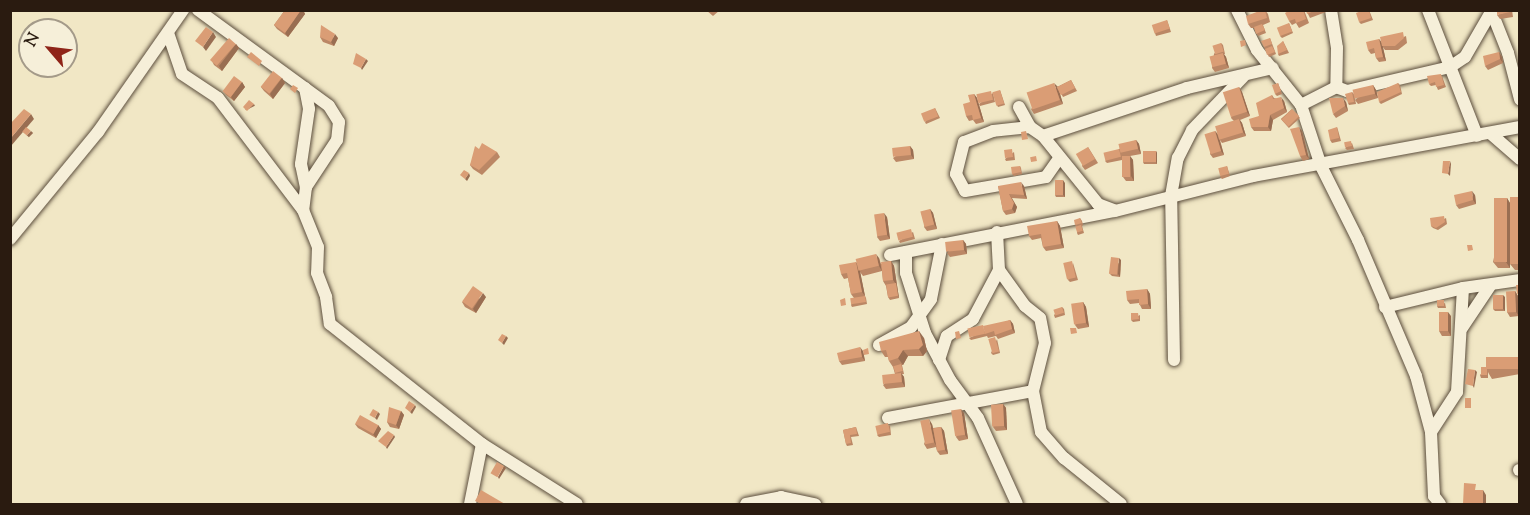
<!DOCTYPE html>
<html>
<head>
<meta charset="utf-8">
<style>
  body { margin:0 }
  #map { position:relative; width:1530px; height:515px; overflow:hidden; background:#f1e7c5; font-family:"Sorts Mill Goudy",serif }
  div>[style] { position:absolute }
  .roads { filter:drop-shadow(0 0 2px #5c4e3d) drop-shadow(0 0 2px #5c4e3d) }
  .minor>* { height:12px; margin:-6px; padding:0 6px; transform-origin:6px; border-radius:6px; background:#f6efd9 }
  .wall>* { inset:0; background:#bb8765; transform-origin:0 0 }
  .shaded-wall>* { inset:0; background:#996e52; transform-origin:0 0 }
  .building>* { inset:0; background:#da9d75; transform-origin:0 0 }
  span { translate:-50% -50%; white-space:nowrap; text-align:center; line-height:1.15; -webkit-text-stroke:5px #f6efd9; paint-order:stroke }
  .frame { position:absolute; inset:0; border:12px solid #2a1b10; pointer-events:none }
  .north { position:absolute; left:18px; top:18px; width:60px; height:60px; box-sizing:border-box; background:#f6efd9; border:2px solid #a49a89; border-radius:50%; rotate:298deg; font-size:16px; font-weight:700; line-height:24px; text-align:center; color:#2a1b10 }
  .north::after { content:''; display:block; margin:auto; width:21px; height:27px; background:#8f2418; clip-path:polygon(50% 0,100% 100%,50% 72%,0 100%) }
</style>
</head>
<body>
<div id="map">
  <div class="roads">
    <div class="minor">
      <i style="left:198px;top:10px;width:162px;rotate:36.2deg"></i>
      <i style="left:329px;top:106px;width:19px;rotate:58deg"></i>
      <i style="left:339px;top:122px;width:18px;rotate:96deg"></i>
      <i style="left:337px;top:140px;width:56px;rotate:123.4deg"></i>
      <i style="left:306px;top:187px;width:23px;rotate:97deg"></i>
      <i style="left:1237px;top:10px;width:45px;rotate:63.4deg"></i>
      <i style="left:1257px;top:50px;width:70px;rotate:51.3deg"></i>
      <i style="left:1301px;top:105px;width:64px;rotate:71.8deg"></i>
      <i style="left:1321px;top:166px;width:83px;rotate:63.4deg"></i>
      <i style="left:1358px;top:240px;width:148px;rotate:66.9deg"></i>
      <i style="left:1416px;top:376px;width:58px;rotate:75deg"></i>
      <i style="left:1331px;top:10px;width:38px;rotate:81deg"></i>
      <i style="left:1337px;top:48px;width:39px;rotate:91deg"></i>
      <i style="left:1428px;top:10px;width:135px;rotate:68.7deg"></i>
      <i style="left:1491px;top:10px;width:46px;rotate:68.4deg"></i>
      <i style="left:1508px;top:53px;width:48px;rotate:75.4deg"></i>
      <i style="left:168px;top:33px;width:43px;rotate:71.1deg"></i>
      <i style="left:182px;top:74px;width:43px;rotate:33.7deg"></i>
      <i style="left:218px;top:98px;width:141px;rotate:52.8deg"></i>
      <i style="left:303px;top:210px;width:40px;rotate:68deg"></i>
      <i style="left:318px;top:247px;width:26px;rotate:92deg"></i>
      <i style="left:317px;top:273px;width:26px;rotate:69deg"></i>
      <i style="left:326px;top:297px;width:27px;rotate:82deg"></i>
      <i style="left:330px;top:324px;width:194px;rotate:38.3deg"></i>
      <i style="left:482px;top:444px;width:112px;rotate:32.3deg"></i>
      <i style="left:305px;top:88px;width:21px;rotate:79deg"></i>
      <i style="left:309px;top:109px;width:56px;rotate:98.3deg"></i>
      <i style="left:301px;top:164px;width:24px;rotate:78deg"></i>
      <i style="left:1301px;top:105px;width:39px;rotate:-27deg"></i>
      <i style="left:1336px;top:87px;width:12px;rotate:20deg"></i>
      <i style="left:1347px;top:91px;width:106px;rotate:-13.1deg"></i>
      <i style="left:1450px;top:67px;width:18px;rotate:-34deg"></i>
      <i style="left:1465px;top:57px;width:52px;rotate:-60deg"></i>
      <i style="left:1019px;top:107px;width:23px;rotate:61deg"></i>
      <i style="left:1030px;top:127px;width:16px;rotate:35deg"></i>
      <i style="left:1043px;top:136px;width:87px;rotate:51deg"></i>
      <i style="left:1098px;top:204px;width:17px;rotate:21deg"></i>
      <i style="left:1030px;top:127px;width:37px;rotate:174deg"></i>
      <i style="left:993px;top:131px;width:31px;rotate:159deg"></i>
      <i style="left:964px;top:142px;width:33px;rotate:104deg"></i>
      <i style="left:956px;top:174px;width:19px;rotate:62deg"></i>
      <i style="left:965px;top:191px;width:82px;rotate:-9.8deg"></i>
      <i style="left:1046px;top:177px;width:24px;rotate:-55deg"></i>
      <i style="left:1490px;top:133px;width:40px;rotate:41deg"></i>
      <i style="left:1043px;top:136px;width:152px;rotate:-18.4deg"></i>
      <i style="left:1187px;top:88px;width:88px;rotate:-13.1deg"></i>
      <i style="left:10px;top:239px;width:139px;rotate:-50.6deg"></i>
      <i style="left:98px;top:132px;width:149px;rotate:-55.1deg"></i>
      <i style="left:906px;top:252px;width:21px;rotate:90deg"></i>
      <i style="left:906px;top:273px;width:63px;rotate:72.4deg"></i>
      <i style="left:925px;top:333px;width:53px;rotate:62deg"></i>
      <i style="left:950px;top:380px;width:47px;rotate:53.6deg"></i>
      <i style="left:978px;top:418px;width:94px;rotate:65.6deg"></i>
      <i style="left:890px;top:255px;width:229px;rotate:-11.1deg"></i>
      <i style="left:1115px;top:211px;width:142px;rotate:-14.2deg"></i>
      <i style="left:1253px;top:176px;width:271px;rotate:-10.4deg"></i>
      <i style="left:1385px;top:307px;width:80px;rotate:-13.7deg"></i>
      <i style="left:1463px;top:288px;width:58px;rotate:-8deg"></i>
      <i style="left:1462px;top:328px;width:50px;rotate:-56.3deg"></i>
      <i style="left:879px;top:345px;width:37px;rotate:-29deg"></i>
      <i style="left:911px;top:327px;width:34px;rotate:-54deg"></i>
      <i style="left:931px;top:299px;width:56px;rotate:-78.7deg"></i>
      <i style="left:939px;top:360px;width:25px;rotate:-72deg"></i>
      <i style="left:947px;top:336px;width:31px;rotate:-33deg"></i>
      <i style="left:973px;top:319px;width:55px;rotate:-62deg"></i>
      <i style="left:1174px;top:360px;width:164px;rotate:-91deg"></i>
      <i style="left:1171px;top:196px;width:39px;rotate:-80deg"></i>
      <i style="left:1178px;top:158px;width:31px;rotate:-63deg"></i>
      <i style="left:1192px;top:130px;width:74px;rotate:-46.1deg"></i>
      <i style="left:1033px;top:391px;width:42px;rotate:79deg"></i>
      <i style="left:1041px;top:432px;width:35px;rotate:49deg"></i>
      <i style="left:1064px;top:458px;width:73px;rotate:38.9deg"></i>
      <i style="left:888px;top:418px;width:147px;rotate:-10.5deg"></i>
      <i style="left:1033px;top:391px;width:49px;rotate:-76deg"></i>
      <i style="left:1045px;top:343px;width:25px;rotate:-101deg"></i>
      <i style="left:1040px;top:318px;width:19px;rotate:-141deg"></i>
      <i style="left:1025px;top:306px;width:44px;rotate:-125.8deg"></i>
      <i style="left:999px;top:270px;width:38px;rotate:-93deg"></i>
      <i style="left:1519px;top:470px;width:1px"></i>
      <i style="left:470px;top:504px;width:61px;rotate:-78.7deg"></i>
      <i style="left:746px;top:504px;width:36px;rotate:-11deg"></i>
      <i style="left:781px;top:497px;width:35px;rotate:12deg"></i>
      <i style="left:1440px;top:504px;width:10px;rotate:-127deg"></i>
      <i style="left:1434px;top:496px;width:64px;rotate:-92.7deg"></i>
      <i style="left:1431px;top:432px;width:48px;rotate:-57deg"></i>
      <i style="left:1457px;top:392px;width:104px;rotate:-86.7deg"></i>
    </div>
  </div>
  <div class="wall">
    <i style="clip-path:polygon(285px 10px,303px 10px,305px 14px,288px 37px,277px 29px,274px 25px)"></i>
    <i style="clip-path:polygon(706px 10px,720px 10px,713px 16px)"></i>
    <i style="clip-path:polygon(1265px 10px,1268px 14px,1270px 22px,1263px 25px,1266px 33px,1258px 36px,1254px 28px,1251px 28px,1248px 24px)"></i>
    <i style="clip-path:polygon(1290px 10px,1304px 10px,1309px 23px,1299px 28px,1296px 23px,1292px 25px,1289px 21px)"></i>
    <i style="clip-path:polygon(1306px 10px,1325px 10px,1326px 12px,1310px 18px)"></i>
    <i style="clip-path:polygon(1369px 10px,1373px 20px,1361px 24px,1359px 22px)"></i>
    <i style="clip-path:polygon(1512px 10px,1513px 17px,1500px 19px,1497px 15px)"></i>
    <i style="clip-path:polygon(1167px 20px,1171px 32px,1156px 36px,1155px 33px)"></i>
    <i style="clip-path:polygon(1289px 23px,1293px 33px,1282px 38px,1280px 36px)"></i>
    <i style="clip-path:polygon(1406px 36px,1407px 43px,1398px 50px,1385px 50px,1382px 46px)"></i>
    <i style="clip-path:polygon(320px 37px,338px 38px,334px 46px,323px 42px)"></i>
    <i style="clip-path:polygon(1270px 38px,1276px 54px,1269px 57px,1264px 47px)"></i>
    <i style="clip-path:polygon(1379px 39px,1382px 43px,1386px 61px,1379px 62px,1376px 58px,1375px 53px,1371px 54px,1368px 50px)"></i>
    <i style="clip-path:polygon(1283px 41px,1289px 53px,1279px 56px,1278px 54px)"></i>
    <i style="clip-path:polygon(1221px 43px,1223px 45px,1225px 54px,1224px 54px,1226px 57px,1229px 68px,1215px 72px,1212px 68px,1214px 54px)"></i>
    <i style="clip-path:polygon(236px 44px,239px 48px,222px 71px,214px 65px,212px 61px)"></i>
    <i style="clip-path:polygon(1499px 52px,1502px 57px,1503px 63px,1488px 70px,1485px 66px)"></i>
    <i style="clip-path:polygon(1442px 76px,1446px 87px,1438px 90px,1436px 85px,1431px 86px,1429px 84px)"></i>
    <i style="clip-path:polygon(282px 78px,285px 83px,273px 99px,264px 91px,261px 87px)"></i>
    <i style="clip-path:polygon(1071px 80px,1077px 91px,1063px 97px,1058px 88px,1063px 104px,1034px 114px,1031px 109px,1057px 87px)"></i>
    <i style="clip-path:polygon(242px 82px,245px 87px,234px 101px,226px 95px,223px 91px)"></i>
    <i style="clip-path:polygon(1278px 83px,1282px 94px,1277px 96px,1275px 94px)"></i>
    <i style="clip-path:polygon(1398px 83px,1400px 85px,1402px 94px,1381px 104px,1379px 102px)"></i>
    <i style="clip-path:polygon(1373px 85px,1376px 90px,1378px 98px,1358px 104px,1355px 100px)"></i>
    <i style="clip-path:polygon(1239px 87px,1242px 92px,1250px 116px,1240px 120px,1242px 123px,1246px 136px,1222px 143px,1220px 140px,1224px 155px,1213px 158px,1210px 154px,1215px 131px,1218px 134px,1234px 121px,1231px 118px)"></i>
    <i style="clip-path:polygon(1000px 90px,1005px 105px,998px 107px,997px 105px)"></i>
    <i style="clip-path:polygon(1352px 92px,1354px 94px,1356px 104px,1349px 105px,1348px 103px)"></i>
    <i style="clip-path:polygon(993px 93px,995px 102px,980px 106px,979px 104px)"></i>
    <i style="clip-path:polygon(974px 94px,977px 98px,984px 122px,976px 124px,973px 120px,969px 121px,966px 116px,970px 102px)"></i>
    <i style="clip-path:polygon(1272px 95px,1274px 98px,1284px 101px,1287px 112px,1273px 120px,1271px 131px,1254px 131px,1251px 127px,1259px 116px)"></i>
    <i style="clip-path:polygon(1346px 102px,1348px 111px,1336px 118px,1333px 114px)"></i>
    <i style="clip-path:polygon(935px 108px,940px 118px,926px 124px,925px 122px)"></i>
    <i style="left:1292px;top:109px;width:12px;height:15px;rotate:48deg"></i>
    <i style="clip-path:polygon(1337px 127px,1338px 130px,1341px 141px,1332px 143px,1330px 140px)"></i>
    <i style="clip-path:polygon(1302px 131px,1309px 159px,1303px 161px,1300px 156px)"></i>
    <i style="clip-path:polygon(1136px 140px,1139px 144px,1141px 154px,1130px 156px,1133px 160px,1134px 181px,1126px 181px,1123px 177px,1122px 160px,1107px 163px,1105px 161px,1119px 149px)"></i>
    <i style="clip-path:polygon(1352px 143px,1354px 149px,1347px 150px,1345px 148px)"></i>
    <i style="clip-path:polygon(910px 146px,913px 150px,914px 159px,896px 162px,893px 158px)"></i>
    <i style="clip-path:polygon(1088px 147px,1098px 163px,1085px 170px,1082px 166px)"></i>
    <i style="clip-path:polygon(479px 149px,497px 152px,500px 157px,482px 175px,473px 169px,470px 165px)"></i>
    <i style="clip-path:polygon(1156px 151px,1157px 153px,1157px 164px,1144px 164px,1143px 162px)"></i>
    <i style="clip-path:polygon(1014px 152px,1015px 160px,1006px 161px,1005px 159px)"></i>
    <i style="clip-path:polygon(1020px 166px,1021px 168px,1022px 174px,1014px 176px,1012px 174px)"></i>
    <i style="clip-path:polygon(1227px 166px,1230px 176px,1222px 179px,1220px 177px)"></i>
    <i style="clip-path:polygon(1065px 183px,1065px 197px,1056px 197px,1055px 195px)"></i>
    <i style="clip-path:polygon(998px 186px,1024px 186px,1027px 199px,1012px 198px,1017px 207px,1015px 213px,1006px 215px,1003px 211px)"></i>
    <i style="clip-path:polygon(1475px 195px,1476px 204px,1459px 209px,1456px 205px)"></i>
    <i style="clip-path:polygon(1520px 197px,1520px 270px,1515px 270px,1510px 264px,1510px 268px,1498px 268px,1493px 262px,1507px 198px,1510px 203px)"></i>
    <i style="clip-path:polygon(930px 209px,933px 213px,937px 229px,927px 231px,924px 227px)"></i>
    <i style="clip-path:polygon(887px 217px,890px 239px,880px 241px,877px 237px)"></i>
    <i style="clip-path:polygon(1080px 218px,1082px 221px,1083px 225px,1082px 226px,1084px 233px,1078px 235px,1077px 233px,1077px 227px,1075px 225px)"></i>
    <i style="clip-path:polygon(1446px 218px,1447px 224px,1438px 230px,1433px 228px,1431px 226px)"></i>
    <i style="clip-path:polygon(1057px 221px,1060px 226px,1064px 248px,1046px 251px,1043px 247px,1041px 238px,1032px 240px,1029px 236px)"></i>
    <i style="clip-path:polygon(913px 232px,915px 239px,900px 243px,899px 241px)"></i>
    <i style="clip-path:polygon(963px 240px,966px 244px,967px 254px,950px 257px,947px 253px)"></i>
    <i style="clip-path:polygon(879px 258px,881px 264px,891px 261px,894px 266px,899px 298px,890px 300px,888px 297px,886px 286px,883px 281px,882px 271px,863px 276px,860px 272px,865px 296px,866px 298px,867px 304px,852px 307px,851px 305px,854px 298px,851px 294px,848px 278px,844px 279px,841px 274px,856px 262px,858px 265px)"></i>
    <i style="clip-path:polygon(1121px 260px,1120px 277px,1112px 276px,1110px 274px)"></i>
    <i style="clip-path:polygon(1073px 263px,1078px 280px,1070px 282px,1068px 280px)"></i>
    <i style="clip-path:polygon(1147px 289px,1150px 294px,1151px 309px,1142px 309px,1139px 303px,1130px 304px,1127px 300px)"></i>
    <i style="clip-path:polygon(1515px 291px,1518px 296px,1519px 316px,1510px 317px,1507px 312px)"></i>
    <i style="clip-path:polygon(486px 297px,476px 313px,465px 307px,462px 302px)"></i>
    <i style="clip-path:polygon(1505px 297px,1505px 311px,1495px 311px,1493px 309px)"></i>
    <i style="clip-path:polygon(1083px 302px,1086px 307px,1089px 327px,1078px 329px,1075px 325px)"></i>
    <i style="clip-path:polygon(1445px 303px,1446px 308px,1438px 308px,1437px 306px)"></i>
    <i style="clip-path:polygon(1062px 307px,1064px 309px,1065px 315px,1055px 318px,1054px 315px)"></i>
    <i style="clip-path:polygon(1140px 315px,1140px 321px,1133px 322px,1131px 320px)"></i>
    <i style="clip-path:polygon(1451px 316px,1451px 336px,1442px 336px,1439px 331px)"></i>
    <i style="clip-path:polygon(1010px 320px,1013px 324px,1015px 333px,998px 339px,996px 336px,988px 338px,987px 336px,971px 340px,969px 338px)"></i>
    <i style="clip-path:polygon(924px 338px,927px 351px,923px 356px,908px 356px,903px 365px,902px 365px,904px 374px,902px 374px,904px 377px,905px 387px,886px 389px,883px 385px,895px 374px,893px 367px,889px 361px,888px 357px,885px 357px,881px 351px)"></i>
    <i style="clip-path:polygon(997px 339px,1000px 353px,993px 355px,991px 353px)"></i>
    <i style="clip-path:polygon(863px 351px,865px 361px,842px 365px,839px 361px)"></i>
    <i style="clip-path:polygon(1520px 357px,1520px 374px,1492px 379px,1489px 374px,1488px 372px,1488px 378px,1481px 378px,1480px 375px,1487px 367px)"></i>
    <i style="clip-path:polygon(1003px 404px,1006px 408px,1007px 430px,996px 431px,993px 427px)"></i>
    <i style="clip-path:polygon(401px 411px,404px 415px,399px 429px,390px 427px,387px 422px)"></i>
    <i style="clip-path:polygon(964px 413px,968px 439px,959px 441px,956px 437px)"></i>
    <i style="clip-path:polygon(355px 424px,378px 425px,381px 429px,376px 438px,358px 428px)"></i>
    <i style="clip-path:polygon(932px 424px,933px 428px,941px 427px,944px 431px,948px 454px,940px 455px,937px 451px,936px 447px,927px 449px,924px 444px)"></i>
    <i style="clip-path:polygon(890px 425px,891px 435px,879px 437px,877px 435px)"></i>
    <i style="clip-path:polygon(856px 427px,859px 436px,851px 437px,853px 445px,847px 446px,846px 444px,843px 430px)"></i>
  </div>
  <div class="shaded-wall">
    <i style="clip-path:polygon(301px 10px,303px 10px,305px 14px,288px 37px,285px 33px)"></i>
    <i style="clip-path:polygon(213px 32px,216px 37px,206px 51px,203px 47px)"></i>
    <i style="clip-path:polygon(335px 34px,338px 38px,334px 46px,331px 42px)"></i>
    <i style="clip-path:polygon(1379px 39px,1382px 43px,1386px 61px,1383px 57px)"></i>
    <i style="clip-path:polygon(236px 44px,239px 48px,222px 71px,219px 66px)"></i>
    <i style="clip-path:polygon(1499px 52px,1502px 57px,1503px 63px,1500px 59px)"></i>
    <i style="clip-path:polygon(1223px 53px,1226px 57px,1229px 68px,1226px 64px)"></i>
    <i style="clip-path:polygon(366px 59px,368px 61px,362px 70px,361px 68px)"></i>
    <i style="clip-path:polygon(282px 78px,285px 83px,273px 99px,270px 94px)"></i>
    <i style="clip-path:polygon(242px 82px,245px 87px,234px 101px,231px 97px)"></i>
    <i style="clip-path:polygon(1054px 83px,1058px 87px,1063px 104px,1060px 100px)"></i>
    <i style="clip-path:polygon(1373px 85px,1376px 90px,1378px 98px,1375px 94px)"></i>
    <i style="clip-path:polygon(1239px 87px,1242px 92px,1250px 116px,1247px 112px)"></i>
    <i style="clip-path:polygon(974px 94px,977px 98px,984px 122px,981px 118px)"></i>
    <i style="clip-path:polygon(1281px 97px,1284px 101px,1287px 112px,1284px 108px)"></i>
    <i style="clip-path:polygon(1343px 98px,1346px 102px,1348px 111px,1345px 106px)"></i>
    <i style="left:254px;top:104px;width:2px;height:10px;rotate:63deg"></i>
    <i style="clip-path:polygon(31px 114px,34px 119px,11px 146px,10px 139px)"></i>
    <i style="clip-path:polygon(1270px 115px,1273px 120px,1271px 131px,1268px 127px)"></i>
    <i style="clip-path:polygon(1239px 119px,1242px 123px,1246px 136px,1243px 132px)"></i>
    <i style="clip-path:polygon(1299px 127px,1302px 131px,1309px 159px,1306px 155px)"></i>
    <i style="left:31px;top:131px;width:3px;height:6px;rotate:45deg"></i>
    <i style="clip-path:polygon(1215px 131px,1218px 135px,1224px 155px,1221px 151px)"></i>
    <i style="clip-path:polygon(1136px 140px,1139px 144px,1141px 154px,1138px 149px)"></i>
    <i style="clip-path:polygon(910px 146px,913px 150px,914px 159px,911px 155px)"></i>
    <i style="clip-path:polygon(1156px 151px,1157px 153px,1157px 164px,1156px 162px)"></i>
    <i style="clip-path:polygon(1130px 156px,1133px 160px,1134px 181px,1131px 176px)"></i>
    <i style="clip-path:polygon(1450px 161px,1451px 164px,1450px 176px,1448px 174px)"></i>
    <i style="clip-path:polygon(469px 173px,470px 176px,467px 181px,465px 179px)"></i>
    <i style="clip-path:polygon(1063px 180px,1065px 183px,1065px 197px,1063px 195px)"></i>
    <i style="clip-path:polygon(1021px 182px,1024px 186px,1027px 199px,1024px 195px)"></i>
    <i style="clip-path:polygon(1472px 191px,1475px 195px,1476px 204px,1473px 200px)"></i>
    <i style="clip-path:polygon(1009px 194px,1017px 207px,1015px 213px,1012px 209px)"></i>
    <i style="clip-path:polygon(1507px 198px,1511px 205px,1510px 268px,1506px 262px)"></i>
    <i style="clip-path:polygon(930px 209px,933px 213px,937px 229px,934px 224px)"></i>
    <i style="clip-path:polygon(884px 213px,887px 217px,890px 239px,887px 235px)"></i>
    <i style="clip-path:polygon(1057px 221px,1060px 226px,1064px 248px,1061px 244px)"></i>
    <i style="clip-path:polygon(963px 240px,966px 244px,967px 254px,964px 250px)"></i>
    <i style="clip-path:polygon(876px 254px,879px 258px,882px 271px,879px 266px)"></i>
    <i style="clip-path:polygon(1119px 258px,1121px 260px,1120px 277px,1118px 274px)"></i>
    <i style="clip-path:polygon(891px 261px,894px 266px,899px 298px,898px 296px,896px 284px,893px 280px)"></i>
    <i style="clip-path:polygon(856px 262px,859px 266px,865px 296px,862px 292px)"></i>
    <i style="clip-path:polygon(1147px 289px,1150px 294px,1151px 309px,1148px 304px)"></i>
    <i style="clip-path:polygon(1515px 291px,1518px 296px,1519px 316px,1516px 312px)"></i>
    <i style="clip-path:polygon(483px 293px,486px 297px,476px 313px,473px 309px)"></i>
    <i style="clip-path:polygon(1503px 295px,1505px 297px,1505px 311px,1503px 309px)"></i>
    <i style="clip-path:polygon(1083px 302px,1086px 307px,1089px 327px,1086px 323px)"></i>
    <i style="clip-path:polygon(1448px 312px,1451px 316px,1451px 336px,1448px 331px)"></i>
    <i style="clip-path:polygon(1010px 320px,1013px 324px,1015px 333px,1012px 329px)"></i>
    <i style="clip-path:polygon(919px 331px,924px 338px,927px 351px,923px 356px,919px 349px)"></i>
    <i style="clip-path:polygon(506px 336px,508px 338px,504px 345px,502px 343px)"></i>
    <i style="clip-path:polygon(860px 347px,863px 351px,865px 361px,862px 357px)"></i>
    <i style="clip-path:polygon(903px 350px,908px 356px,903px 365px,898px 358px)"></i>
    <i style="clip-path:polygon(1475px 370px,1477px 372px,1474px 388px,1473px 386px)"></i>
    <i style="clip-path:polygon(901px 373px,904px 377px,905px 387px,902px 382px)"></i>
    <i style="clip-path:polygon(1003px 404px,1006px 408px,1007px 430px,1004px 426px)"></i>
    <i style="clip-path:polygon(415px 405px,416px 407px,412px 414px,410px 412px)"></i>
    <i style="clip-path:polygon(961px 409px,964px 413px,968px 439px,965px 435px)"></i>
    <i style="clip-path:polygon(401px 411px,404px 415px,399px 429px,396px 425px)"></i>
    <i style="clip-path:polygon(378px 412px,380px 414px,377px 420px,375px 418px)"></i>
    <i style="clip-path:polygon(929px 419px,932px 424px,937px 447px,934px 442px)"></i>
    <i style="clip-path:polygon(378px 425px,381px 429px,376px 438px,373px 434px)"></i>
    <i style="clip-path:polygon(941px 427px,944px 431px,948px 454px,945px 450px)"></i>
    <i style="clip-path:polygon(394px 435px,395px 437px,387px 449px,386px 447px)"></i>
    <i style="clip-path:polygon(504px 466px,506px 468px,499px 479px,498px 477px)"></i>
    <i style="clip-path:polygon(1483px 490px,1486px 495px,1486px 504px,1483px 504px)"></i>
  </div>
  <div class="building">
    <i style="clip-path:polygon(285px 10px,301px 10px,285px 33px,274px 25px)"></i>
    <i style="clip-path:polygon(1262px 10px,1265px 10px,1267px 18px,1248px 24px,1246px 16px)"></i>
    <i style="clip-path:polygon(1290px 10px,1303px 10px,1306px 19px,1296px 23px,1295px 19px,1289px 21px,1285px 13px)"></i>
    <i style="clip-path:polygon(1306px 10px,1316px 10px,1307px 14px)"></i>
    <i style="clip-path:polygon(1364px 10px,1369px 10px,1371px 18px,1359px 22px,1356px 13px)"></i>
    <i style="clip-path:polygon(1497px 10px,1510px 10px,1510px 12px,1497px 15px)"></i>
    <i style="left:1167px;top:20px;width:9px;height:16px;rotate:72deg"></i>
    <i style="left:1289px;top:23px;width:9px;height:13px;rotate:69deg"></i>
    <i style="clip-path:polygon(1262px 24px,1265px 30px,1256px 34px,1254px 27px)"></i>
    <i style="clip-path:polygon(321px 25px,335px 34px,331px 42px,320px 37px)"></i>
    <i style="clip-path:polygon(206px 27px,213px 32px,203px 47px,195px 41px)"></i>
    <i style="clip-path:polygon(1403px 32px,1404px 38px,1395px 46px,1382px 46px,1380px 37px)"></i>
    <i style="left:229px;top:38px;width:9px;height:29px;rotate:41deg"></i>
    <i style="clip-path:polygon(1270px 38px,1272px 44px,1264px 47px,1261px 41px)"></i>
    <i style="clip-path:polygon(1379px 39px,1383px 57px,1376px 58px,1374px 48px,1368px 50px,1366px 42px)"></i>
    <i style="clip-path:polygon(1245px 40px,1246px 45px,1241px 47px,1240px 41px)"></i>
    <i style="clip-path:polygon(1283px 41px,1287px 50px,1278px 54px,1277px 46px)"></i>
    <i style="left:1221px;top:43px;width:9px;height:9px;rotate:72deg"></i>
    <i style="clip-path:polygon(1272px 46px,1275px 52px,1267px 55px,1265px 49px)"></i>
    <i style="clip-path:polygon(251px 52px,262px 61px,259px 66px,247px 57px)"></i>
    <i style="clip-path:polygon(1499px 52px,1500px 59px,1485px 66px,1483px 56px)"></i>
    <i style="clip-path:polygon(356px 53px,366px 59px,361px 68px,353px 64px)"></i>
    <i style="left:1223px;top:53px;width:11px;height:14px;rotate:75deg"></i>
    <i style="left:273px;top:71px;width:11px;height:20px;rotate:38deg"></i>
    <i style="clip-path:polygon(1441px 74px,1444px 85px,1436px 87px,1435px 82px,1429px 84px,1427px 76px)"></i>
    <i style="left:234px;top:76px;width:10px;height:19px;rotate:37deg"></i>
    <i style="left:1071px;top:80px;width:9px;height:16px;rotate:63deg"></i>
    <i style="left:1054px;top:83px;width:18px;height:29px;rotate:71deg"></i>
    <i style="clip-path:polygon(1278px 83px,1281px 91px,1275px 94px,1272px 85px)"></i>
    <i style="clip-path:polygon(1398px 83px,1401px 92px,1379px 102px,1377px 92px)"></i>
    <i style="clip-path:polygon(293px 85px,298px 88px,295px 93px,290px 89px)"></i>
    <i style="left:1373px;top:85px;width:9px;height:21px;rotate:77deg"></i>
    <i style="left:1239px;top:87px;width:26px;height:17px;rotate:72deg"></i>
    <i style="left:1000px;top:90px;width:14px;height:8px;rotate:73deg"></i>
    <i style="left:991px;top:91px;width:9px;height:15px;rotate:77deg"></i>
    <i style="clip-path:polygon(1352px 92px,1354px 102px,1348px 103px,1345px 94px)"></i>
    <i style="clip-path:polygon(974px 94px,981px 118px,973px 120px,972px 115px,966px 116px,963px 104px,970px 102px,968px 95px)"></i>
    <i style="clip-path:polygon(1272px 95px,1273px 99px,1281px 97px,1284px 108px,1270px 115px,1268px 127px,1251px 127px,1249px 119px,1259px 116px,1256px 103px)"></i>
    <i style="clip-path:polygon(1329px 98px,1343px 98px,1345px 106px,1333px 114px)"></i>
    <i style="clip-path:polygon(249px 100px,254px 104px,247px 111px,243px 107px)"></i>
    <i style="left:935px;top:108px;width:9px;height:15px;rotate:69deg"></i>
    <i style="clip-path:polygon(24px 109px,31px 114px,10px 139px,10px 124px)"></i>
    <i style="left:1292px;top:109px;width:10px;height:15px;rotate:45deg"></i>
    <i style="left:1239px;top:119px;width:14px;height:25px;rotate:73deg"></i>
    <i style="left:26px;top:127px;width:6px;height:6px;rotate:39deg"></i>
    <i style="clip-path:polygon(1299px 127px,1306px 155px,1300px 156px,1290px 129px)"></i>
    <i style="clip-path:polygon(1337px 127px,1339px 138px,1330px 140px,1328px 130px)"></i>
    <i style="clip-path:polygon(1026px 131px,1028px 139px,1022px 140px,1021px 132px)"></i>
    <i style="left:1215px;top:131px;width:21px;height:11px;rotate:73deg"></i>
    <i style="left:1136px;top:140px;width:9px;height:18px;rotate:77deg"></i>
    <i style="left:1351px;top:141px;width:5px;height:7px;rotate:79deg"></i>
    <i style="clip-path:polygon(482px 143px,497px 152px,479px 170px,470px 165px,475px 146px,479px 149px)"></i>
    <i style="left:910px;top:146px;width:9px;height:18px;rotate:84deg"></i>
    <i style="left:1088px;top:147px;width:14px;height:14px;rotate:60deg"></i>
    <i style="left:1012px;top:149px;width:8px;height:8px;rotate:83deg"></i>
    <i style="left:1119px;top:149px;width:8px;height:16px;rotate:76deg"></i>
    <i style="left:1143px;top:151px;width:13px;height:11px"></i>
    <i style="left:1036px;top:156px;width:5px;height:6px;rotate:79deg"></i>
    <i style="left:1122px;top:156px;width:8px;height:21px"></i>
    <i style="clip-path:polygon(1443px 161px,1450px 161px,1448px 174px,1442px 173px)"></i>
    <i style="clip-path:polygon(1020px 166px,1021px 172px,1012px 174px,1011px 167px)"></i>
    <i style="left:1227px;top:166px;width:8px;height:9px;rotate:76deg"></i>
    <i style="clip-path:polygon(464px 170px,469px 173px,465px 179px,460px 175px)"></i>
    <i style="left:1055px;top:180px;width:8px;height:15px"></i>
    <i style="clip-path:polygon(1021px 182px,1024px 195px,1009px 194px,1014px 203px,1012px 209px,1003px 211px,998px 186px)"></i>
    <i style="clip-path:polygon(1472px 191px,1473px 200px,1456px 205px,1454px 195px)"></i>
    <i style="left:1510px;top:197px;width:10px;height:67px"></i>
    <i style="left:1494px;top:198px;width:13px;height:64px"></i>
    <i style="left:930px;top:209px;width:16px;height:10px;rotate:75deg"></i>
    <i style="left:884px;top:213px;width:22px;height:10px;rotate:82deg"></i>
    <i style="clip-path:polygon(1444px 216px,1445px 222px,1436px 228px,1431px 226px,1430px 218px)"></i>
    <i style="clip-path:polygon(1080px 218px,1082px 223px,1075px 225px,1074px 220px)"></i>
    <i style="clip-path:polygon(1057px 221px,1061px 244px,1043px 247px,1041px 234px,1029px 236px,1027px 226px)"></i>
    <i style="left:1081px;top:225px;width:6px;height:6px;rotate:72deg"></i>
    <i style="left:911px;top:229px;width:8px;height:15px;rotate:76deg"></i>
    <i style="left:963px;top:240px;width:10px;height:18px;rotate:84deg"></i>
    <i style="clip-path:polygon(1467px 245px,1472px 245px,1473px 250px,1468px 251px)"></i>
    <i style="left:876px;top:254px;width:12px;height:21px;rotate:76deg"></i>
    <i style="left:1111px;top:257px;width:8px;height:17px;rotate:7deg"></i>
    <i style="left:891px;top:261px;width:19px;height:10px;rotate:84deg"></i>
    <i style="left:1072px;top:261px;width:17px;height:9px;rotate:77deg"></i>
    <i style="clip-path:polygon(856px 262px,862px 292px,851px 294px,847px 273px,841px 274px,839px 265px)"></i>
    <i style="left:896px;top:283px;width:13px;height:10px;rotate:81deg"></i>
    <i style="clip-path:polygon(1516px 285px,1520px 285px,1520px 293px,1517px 294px)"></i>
    <i style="left:473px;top:286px;width:12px;height:19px;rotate:35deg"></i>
    <i style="clip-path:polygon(1147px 289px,1148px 304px,1139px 305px,1139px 299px,1127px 300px,1126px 291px)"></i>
    <i style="left:1515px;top:291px;width:21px;height:9px;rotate:87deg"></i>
    <i style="left:1493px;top:295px;width:10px;height:14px"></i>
    <i style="left:865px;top:296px;width:6px;height:15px;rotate:81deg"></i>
    <i style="clip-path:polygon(845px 298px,846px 305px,841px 306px,840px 300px)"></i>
    <i style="left:1437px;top:300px;width:7px;height:6px"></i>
    <i style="left:1083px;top:302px;width:21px;height:12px;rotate:82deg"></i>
    <i style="left:1062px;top:307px;width:6px;height:9px;rotate:72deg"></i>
    <i style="left:1439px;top:312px;width:9px;height:19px"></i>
    <i style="clip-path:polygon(1131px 313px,1138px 313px,1139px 319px,1131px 320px)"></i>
    <i style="clip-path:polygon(1010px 320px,1012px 329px,995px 335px,994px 331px,985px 334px,983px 326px)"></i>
    <i style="left:983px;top:325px;width:9px;height:16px;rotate:77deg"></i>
    <i style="clip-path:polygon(1070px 328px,1076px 328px,1077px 333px,1071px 334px)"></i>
    <i style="clip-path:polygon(919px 331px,923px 345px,919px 349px,903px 350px,898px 358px,889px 361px,886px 350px,881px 351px,879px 342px)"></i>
    <i style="clip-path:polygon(959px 331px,961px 338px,956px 339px,955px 332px)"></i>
    <i style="clip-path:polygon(502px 334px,506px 336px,502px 343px,498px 340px)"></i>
    <i style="left:995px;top:337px;width:15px;height:7px;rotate:74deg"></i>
    <i style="clip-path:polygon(860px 347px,862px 357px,839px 361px,837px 353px)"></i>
    <i style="clip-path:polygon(868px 348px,869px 354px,864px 355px,863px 350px)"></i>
    <i style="left:1520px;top:357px;width:12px;height:34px;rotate:90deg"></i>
    <i style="left:901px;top:364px;width:7px;height:8px;rotate:74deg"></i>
    <i style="left:1481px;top:367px;width:6px;height:8px"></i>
    <i style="clip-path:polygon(1468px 369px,1475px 370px,1473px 386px,1465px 384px)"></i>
    <i style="left:901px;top:373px;width:9px;height:19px;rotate:84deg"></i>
    <i style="left:1465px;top:398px;width:6px;height:10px"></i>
    <i style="clip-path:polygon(409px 401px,415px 405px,410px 412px,405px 408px)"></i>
    <i style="left:1003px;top:404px;width:22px;height:12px;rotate:87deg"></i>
    <i style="clip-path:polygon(389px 407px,401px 411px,396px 425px,387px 422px)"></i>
    <i style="left:373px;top:409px;width:6px;height:7px;rotate:31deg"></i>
    <i style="left:961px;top:409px;width:26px;height:10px;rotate:81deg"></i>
    <i style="left:360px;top:415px;width:21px;height:10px;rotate:29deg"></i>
    <i style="left:929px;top:419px;width:24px;height:9px;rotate:78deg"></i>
    <i style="left:888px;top:423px;width:9px;height:13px;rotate:77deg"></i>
    <i style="clip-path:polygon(856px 427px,857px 434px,850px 435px,851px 443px,846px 444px,843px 430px)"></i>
    <i style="left:941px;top:427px;width:23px;height:8px;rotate:80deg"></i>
    <i style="clip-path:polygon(388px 431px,394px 435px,386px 447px,378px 441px)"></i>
    <i style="left:497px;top:462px;width:8px;height:13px;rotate:30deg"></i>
    <i style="clip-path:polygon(1464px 483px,1476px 484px,1475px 490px,1483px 490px,1483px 504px,1463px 504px)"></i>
    <i style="clip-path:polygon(481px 490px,505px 504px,482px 504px,475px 501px)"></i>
  </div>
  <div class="frame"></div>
  <div class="north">N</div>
</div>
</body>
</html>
